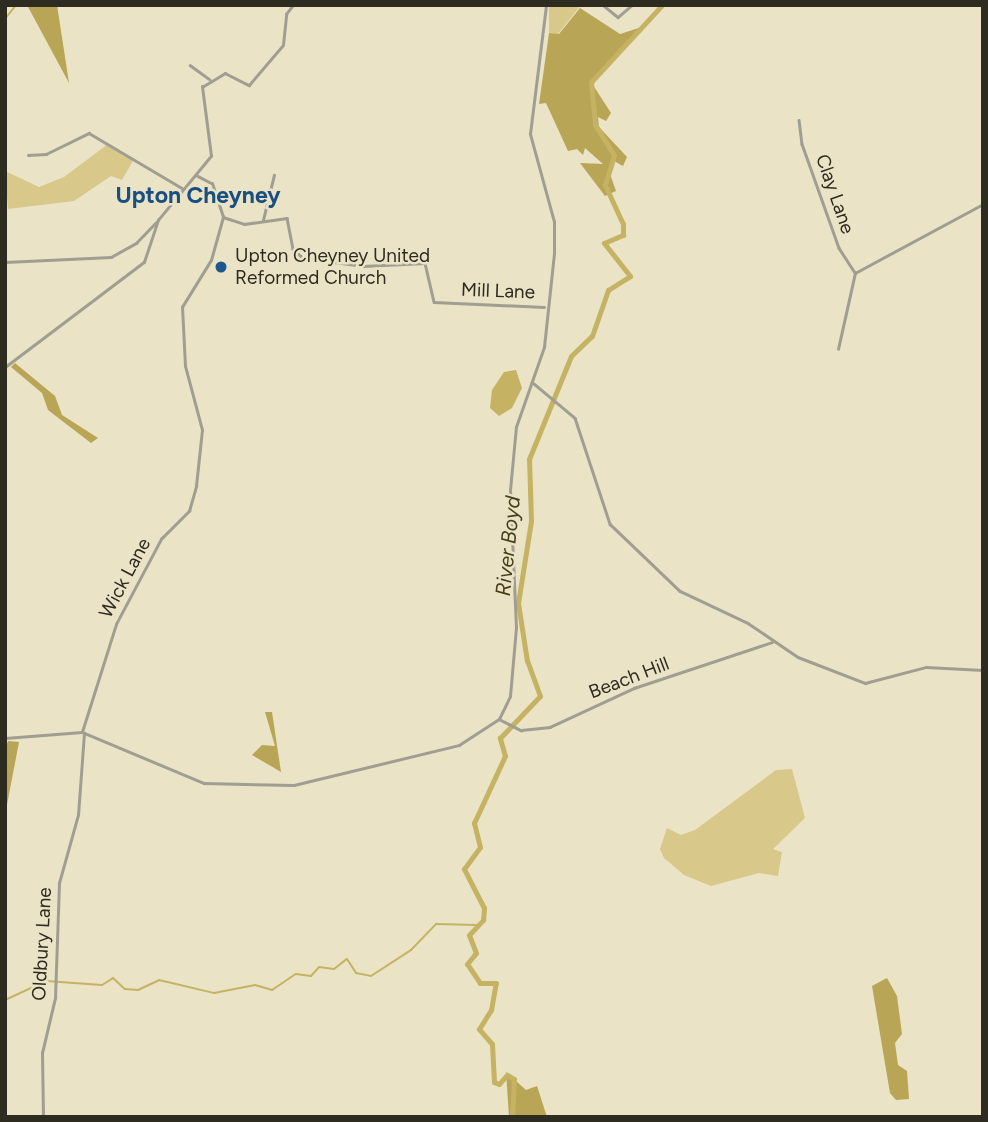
<!DOCTYPE html>
<html>
<head>
<meta charset="utf-8">
<style>
  body { margin:0 }
  #map { position:relative; width:988px; height:1122px; overflow:hidden; background:#eae3c6; font-family:Figtree,sans-serif }
  div>[style] { position:absolute }
  .green>* { inset:0; background:#d8c98a }
  .forest>* { inset:0; background:#b8a555 }
  .water>* { inset:0; background:#c5b363 }
  .stream>* { height:2px; margin:-1px; padding:0 1px; transform-origin:1px; border-radius:1px; background:#c5b363 }
  .river>* { height:5px; margin:-2.5px; padding:0 2.5px; transform-origin:2.5px; border-radius:2.5px; background:#c5b363 }
  .minor>* { height:2.5px; margin:-1.25px; padding:0 1.25px; transform-origin:1.25px; border-radius:1.25px; background:#a09e91 }
  .dots>* { width:19px; height:19px; translate:-50% -50%; box-sizing:border-box; border:4px solid #eae3c6; border-radius:50% }
  span { translate:-50% -50%; white-space:nowrap; text-align:center; line-height:1.15; -webkit-text-stroke:5px #eae3c6; paint-order:stroke }
  .street-label { font-size:19px; color:#2e2b20 }
  .poi-label { font-size:19px; color:#2e2b20 }
  .left { translate:0 -50%; text-align:left }
  .water-label { font-size:21px; color:#473e1b; font-style:italic }
  .quarter-label { font-size:23px; color:#194e80; font-weight:700 }
  .frame { position:absolute; inset:0; border:7px solid #2e2b20; pointer-events:none }
</style>
</head>
<body>
<div id="map">
  <div class="green">
    <i style="clip-path:polygon(549px 5px,581px 5px,558px 34px,549px 33px)"></i>
    <i style="clip-path:polygon(108px 144px,134px 159px,122px 180px,111px 176px,74px 201px,8px 209px,5px 171px,39px 187px,64px 177px)"></i>
    <i style="clip-path:polygon(792px 769px,805px 818px,773px 849px,782px 852px,778px 876px,759px 873px,711px 886px,684px 875px,664px 858px,660px 849px,667px 828px,681px 835px,695px 830px,776px 770px)"></i>
  </div>
  <div class="forest">
    <i style="clip-path:polygon(27px 5px,57px 5px,69px 83px)"></i>
    <i style="clip-path:polygon(580px 8px,620px 34px,642px 27px,591px 82px,611px 113px,606px 121px,598px 117px,599px 127px,627px 157px,623px 166px,614px 161px,610px 174px,616px 191px,605px 196px,580px 163px,603px 164px,585px 148px,583px 155px,577px 149px,568px 151px,546px 103px,539px 104px,549px 33px,559px 34px)"></i>
    <i style="clip-path:polygon(15px 363px,55px 396px,62px 415px,98px 438px,91px 443px,48px 410px,42px 393px,11px 367px)"></i>
    <i style="clip-path:polygon(265px 712px,272px 712px,281px 772px,252px 755px,262px 745px,275px 746px)"></i>
    <i style="clip-path:polygon(8px 741px,19px 742px,6px 810px,5px 749px)"></i>
    <i style="clip-path:polygon(887px 978px,897px 996px,902px 1034px,895px 1043px,898px 1065px,907px 1071px,909px 1099px,896px 1100px,890px 1093px,872px 986px)"></i>
    <i style="clip-path:polygon(506px 1072px,526px 1090px,537px 1086px,547px 1117px,509px 1117px)"></i>
  </div>
  <div class="water">
    <i style="clip-path:polygon(516px 370px,522px 388px,512px 408px,499px 416px,490px 408px,492px 390px,504px 372px)"></i>
  </div>
  <div class="stream">
    <i style="left:5px;top:19px;width:18px;rotate:-52deg"></i>
    <i style="left:5px;top:1000px;width:45px;rotate:-24.9deg"></i>
    <i style="left:46px;top:981px;width:56px;rotate:4.1deg"></i>
    <i style="left:102px;top:985px;width:13px;rotate:-32deg"></i>
    <i style="left:113px;top:978px;width:16px;rotate:43deg"></i>
    <i style="left:125px;top:989px;width:13px;rotate:4deg"></i>
    <i style="left:138px;top:990px;width:23px;rotate:-25deg"></i>
    <i style="left:159px;top:980px;width:57px;rotate:13.3deg"></i>
    <i style="left:214px;top:993px;width:42px;rotate:-11deg"></i>
    <i style="left:255px;top:985px;width:18px;rotate:16deg"></i>
    <i style="left:272px;top:990px;width:29px;rotate:-34deg"></i>
    <i style="left:296px;top:974px;width:15px;rotate:8deg"></i>
    <i style="left:311px;top:976px;width:12px;rotate:-48deg"></i>
    <i style="left:319px;top:967px;width:15px;rotate:8deg"></i>
    <i style="left:334px;top:969px;width:16px;rotate:-38deg"></i>
    <i style="left:347px;top:959px;width:17px;rotate:57deg"></i>
    <i style="left:356px;top:973px;width:15px;rotate:11deg"></i>
    <i style="left:371px;top:976px;width:48px;rotate:-33deg"></i>
    <i style="left:411px;top:950px;width:36px;rotate:-46deg"></i>
    <i style="left:436px;top:924px;width:40px;rotate:1.4deg"></i>
  </div>
  <div class="river">
    <i style="left:512px;top:1117px;width:38px;rotate:-87deg"></i>
    <i style="left:514px;top:1079px;width:8px;rotate:-150deg"></i>
    <i style="left:507px;top:1075px;width:12px;rotate:132deg"></i>
    <i style="left:499px;top:1084px;width:5px;rotate:-158deg"></i>
    <i style="left:494px;top:1082px;width:38px;rotate:-93deg"></i>
    <i style="left:492px;top:1044px;width:20px;rotate:-131deg"></i>
    <i style="left:479px;top:1029px;width:22px;rotate:-58deg"></i>
    <i style="left:491px;top:1010px;width:27px;rotate:-80deg"></i>
    <i style="left:496px;top:983px;width:16px;rotate:180deg"></i>
    <i style="left:480px;top:983px;width:23px;rotate:-124deg"></i>
    <i style="left:467px;top:964px;width:14px;rotate:-51deg"></i>
    <i style="left:476px;top:953px;width:19px;rotate:-111deg"></i>
    <i style="left:469px;top:935px;width:21px;rotate:-47deg"></i>
    <i style="left:483px;top:920px;width:12px;rotate:-85deg"></i>
    <i style="left:484px;top:908px;width:44px;rotate:-117.1deg"></i>
    <i style="left:464px;top:869px;width:27px;rotate:-54deg"></i>
    <i style="left:480px;top:847px;width:25px;rotate:-104deg"></i>
    <i style="left:474px;top:823px;width:74px;rotate:-65.2deg"></i>
    <i style="left:505px;top:756px;width:19px;rotate:-106deg"></i>
    <i style="left:500px;top:738px;width:58px;rotate:-46.4deg"></i>
    <i style="left:540px;top:696px;width:37px;rotate:-110deg"></i>
    <i style="left:527px;top:661px;width:59px;rotate:-98.8deg"></i>
    <i style="left:518px;top:603px;width:83px;rotate:-81deg"></i>
    <i style="left:531px;top:521px;width:62px;rotate:-91.8deg"></i>
    <i style="left:529px;top:459px;width:111px;rotate:-67.8deg"></i>
    <i style="left:571px;top:356px;width:29px;rotate:-44deg"></i>
    <i style="left:592px;top:336px;width:49px;rotate:-70.8deg"></i>
    <i style="left:608px;top:290px;width:26px;rotate:-32deg"></i>
    <i style="left:630px;top:276px;width:42px;rotate:-128.2deg"></i>
    <i style="left:604px;top:243px;width:21px;rotate:-23deg"></i>
    <i style="left:623px;top:235px;width:11px;rotate:-90deg"></i>
    <i style="left:623px;top:224px;width:43px;rotate:-114.8deg"></i>
    <i style="left:605px;top:185px;width:31px;rotate:-73deg"></i>
    <i style="left:614px;top:155px;width:36px;rotate:-122deg"></i>
    <i style="left:595px;top:125px;width:43px;rotate:-95.3deg"></i>
    <i style="left:591px;top:82px;width:105px;rotate:-47.3deg"></i>
  </div>
  <div class="minor">
    <i style="left:603px;top:5px;width:19px;rotate:39deg"></i>
    <i style="left:618px;top:17px;width:18px;rotate:-41deg"></i>
    <i style="left:190px;top:65px;width:24px;rotate:36deg"></i>
    <i style="left:799px;top:120px;width:24px;rotate:83deg"></i>
    <i style="left:802px;top:144px;width:110px;rotate:70.4deg"></i>
    <i style="left:839px;top:248px;width:30px;rotate:57deg"></i>
    <i style="left:28px;top:155px;width:18px;rotate:-3deg"></i>
    <i style="left:46px;top:154px;width:48px;rotate:-26deg"></i>
    <i style="left:89px;top:133px;width:108px;rotate:30.6deg"></i>
    <i style="left:223px;top:217px;width:22px;rotate:18deg"></i>
    <i style="left:244px;top:224px;width:43px;rotate:-7.9deg"></i>
    <i style="left:287px;top:218px;width:32px;rotate:79deg"></i>
    <i style="left:293px;top:249px;width:13px;rotate:42deg"></i>
    <i style="left:303px;top:258px;width:61px;rotate:7.6deg"></i>
    <i style="left:363px;top:266px;width:62px;rotate:-2.8deg"></i>
    <i style="left:425px;top:263px;width:40px;rotate:77deg"></i>
    <i style="left:434px;top:302px;width:110px;rotate:2.6deg"></i>
    <i style="left:263px;top:220px;width:46px;rotate:-76.3deg"></i>
    <i style="left:5px;top:262px;width:106px;rotate:-2.7deg"></i>
    <i style="left:111px;top:257px;width:29px;rotate:-29deg"></i>
    <i style="left:136px;top:243px;width:29px;rotate:-46deg"></i>
    <i style="left:855px;top:273px;width:145px;rotate:-28.3deg"></i>
    <i style="left:838px;top:349px;width:78px;rotate:-77.4deg"></i>
    <i style="left:5px;top:367px;width:174px;rotate:-37.1deg"></i>
    <i style="left:144px;top:262px;width:44px;rotate:-71.6deg"></i>
    <i style="left:158px;top:220px;width:83px;rotate:-50.4deg"></i>
    <i style="left:211px;top:156px;width:70px;rotate:-97.4deg"></i>
    <i style="left:202px;top:87px;width:27px;rotate:-31deg"></i>
    <i style="left:225px;top:73px;width:27px;rotate:27deg"></i>
    <i style="left:249px;top:85px;width:52px;rotate:-49.6deg"></i>
    <i style="left:283px;top:45px;width:31px;rotate:-84deg"></i>
    <i style="left:286px;top:14px;width:11px;rotate:-52deg"></i>
    <i style="left:532px;top:382px;width:56px;rotate:39.9deg"></i>
    <i style="left:575px;top:418px;width:112px;rotate:71.7deg"></i>
    <i style="left:610px;top:524px;width:97px;rotate:43.7deg"></i>
    <i style="left:680px;top:591px;width:75px;rotate:25.2deg"></i>
    <i style="left:748px;top:623px;width:60px;rotate:34.2deg"></i>
    <i style="left:798px;top:657px;width:72px;rotate:21.2deg"></i>
    <i style="left:865px;top:683px;width:63px;rotate:-14.7deg"></i>
    <i style="left:926px;top:667px;width:57px;rotate:3deg"></i>
    <i style="left:499px;top:719px;width:25px;rotate:27deg"></i>
    <i style="left:521px;top:730px;width:29px;rotate:-6deg"></i>
    <i style="left:550px;top:727px;width:93px;rotate:-24.9deg"></i>
    <i style="left:634px;top:688px;width:145px;rotate:-18.4deg"></i>
    <i style="left:82px;top:732px;width:113px;rotate:-72.5deg"></i>
    <i style="left:116px;top:624px;width:96px;rotate:-62.1deg"></i>
    <i style="left:161px;top:539px;width:40px;rotate:-45deg"></i>
    <i style="left:189px;top:511px;width:26px;rotate:-74deg"></i>
    <i style="left:196px;top:486px;width:56px;rotate:-83.9deg"></i>
    <i style="left:202px;top:430px;width:66px;rotate:-104.9deg"></i>
    <i style="left:185px;top:366px;width:59px;rotate:-92.9deg"></i>
    <i style="left:182px;top:307px;width:55px;rotate:-58.3deg"></i>
    <i style="left:211px;top:260px;width:45px;rotate:-74.4deg"></i>
    <i style="left:223px;top:217px;width:35px;rotate:-108deg"></i>
    <i style="left:212px;top:184px;width:17px;rotate:-152deg"></i>
    <i style="left:5px;top:738px;width:77px;rotate:-4.5deg"></i>
    <i style="left:82px;top:732px;width:132px;rotate:22.7deg"></i>
    <i style="left:204px;top:783px;width:90px;rotate:1.3deg"></i>
    <i style="left:294px;top:785px;width:170px;rotate:-13.6deg"></i>
    <i style="left:459px;top:745px;width:48px;rotate:-33deg"></i>
    <i style="left:499px;top:719px;width:25px;rotate:-64deg"></i>
    <i style="left:510px;top:696px;width:68px;rotate:-85deg"></i>
    <i style="left:516px;top:628px;width:138px;rotate:-92.5deg"></i>
    <i style="left:510px;top:490px;width:63px;rotate:-84.6deg"></i>
    <i style="left:516px;top:427px;width:85px;rotate:-70.7deg"></i>
    <i style="left:544px;top:347px;width:95px;rotate:-83.9deg"></i>
    <i style="left:554px;top:253px;width:31px;rotate:-90deg"></i>
    <i style="left:554px;top:222px;width:91px;rotate:-105.3deg"></i>
    <i style="left:530px;top:134px;width:130px;rotate:-82.9deg"></i>
    <i style="left:43px;top:1117px;width:64px;rotate:-90.9deg"></i>
    <i style="left:42px;top:1053px;width:57px;rotate:-76.7deg"></i>
    <i style="left:55px;top:998px;width:115px;rotate:-88deg"></i>
    <i style="left:59px;top:883px;width:71px;rotate:-74.4deg"></i>
    <i style="left:78px;top:815px;width:82px;rotate:-85.8deg"></i>
  </div>
  <div class="dots">
    <i style="left:221px;top:267px;background:#1d588f"></i>
  </div>
  <div class="street-label">
    <span style="left:835px;top:194px;rotate:71deg">Clay Lane</span>
    <span style="left:498px;top:291px;rotate:2deg">Mill Lane</span>
    <span style="left:125px;top:578px;rotate:-62deg">Wick Lane</span>
    <span style="left:629px;top:678px;rotate:-21deg">Beach Hill</span>
    <span style="left:42px;top:944px;rotate:-87deg">Oldbury Lane</span>
  </div>
  <div class="poi-label">
    <span class="left" style="left:235px;top:267px">Upton Cheyney United<br>Reformed Church</span>
  </div>
  <div class="water-label">
    <span style="left:508px;top:546px;rotate:-84deg">River Boyd</span>
  </div>
  <div class="quarter-label">
    <span style="left:198px;top:195px">Upton Cheyney</span>
  </div>
  <div class="frame"></div>
</div>
</body>
</html>
